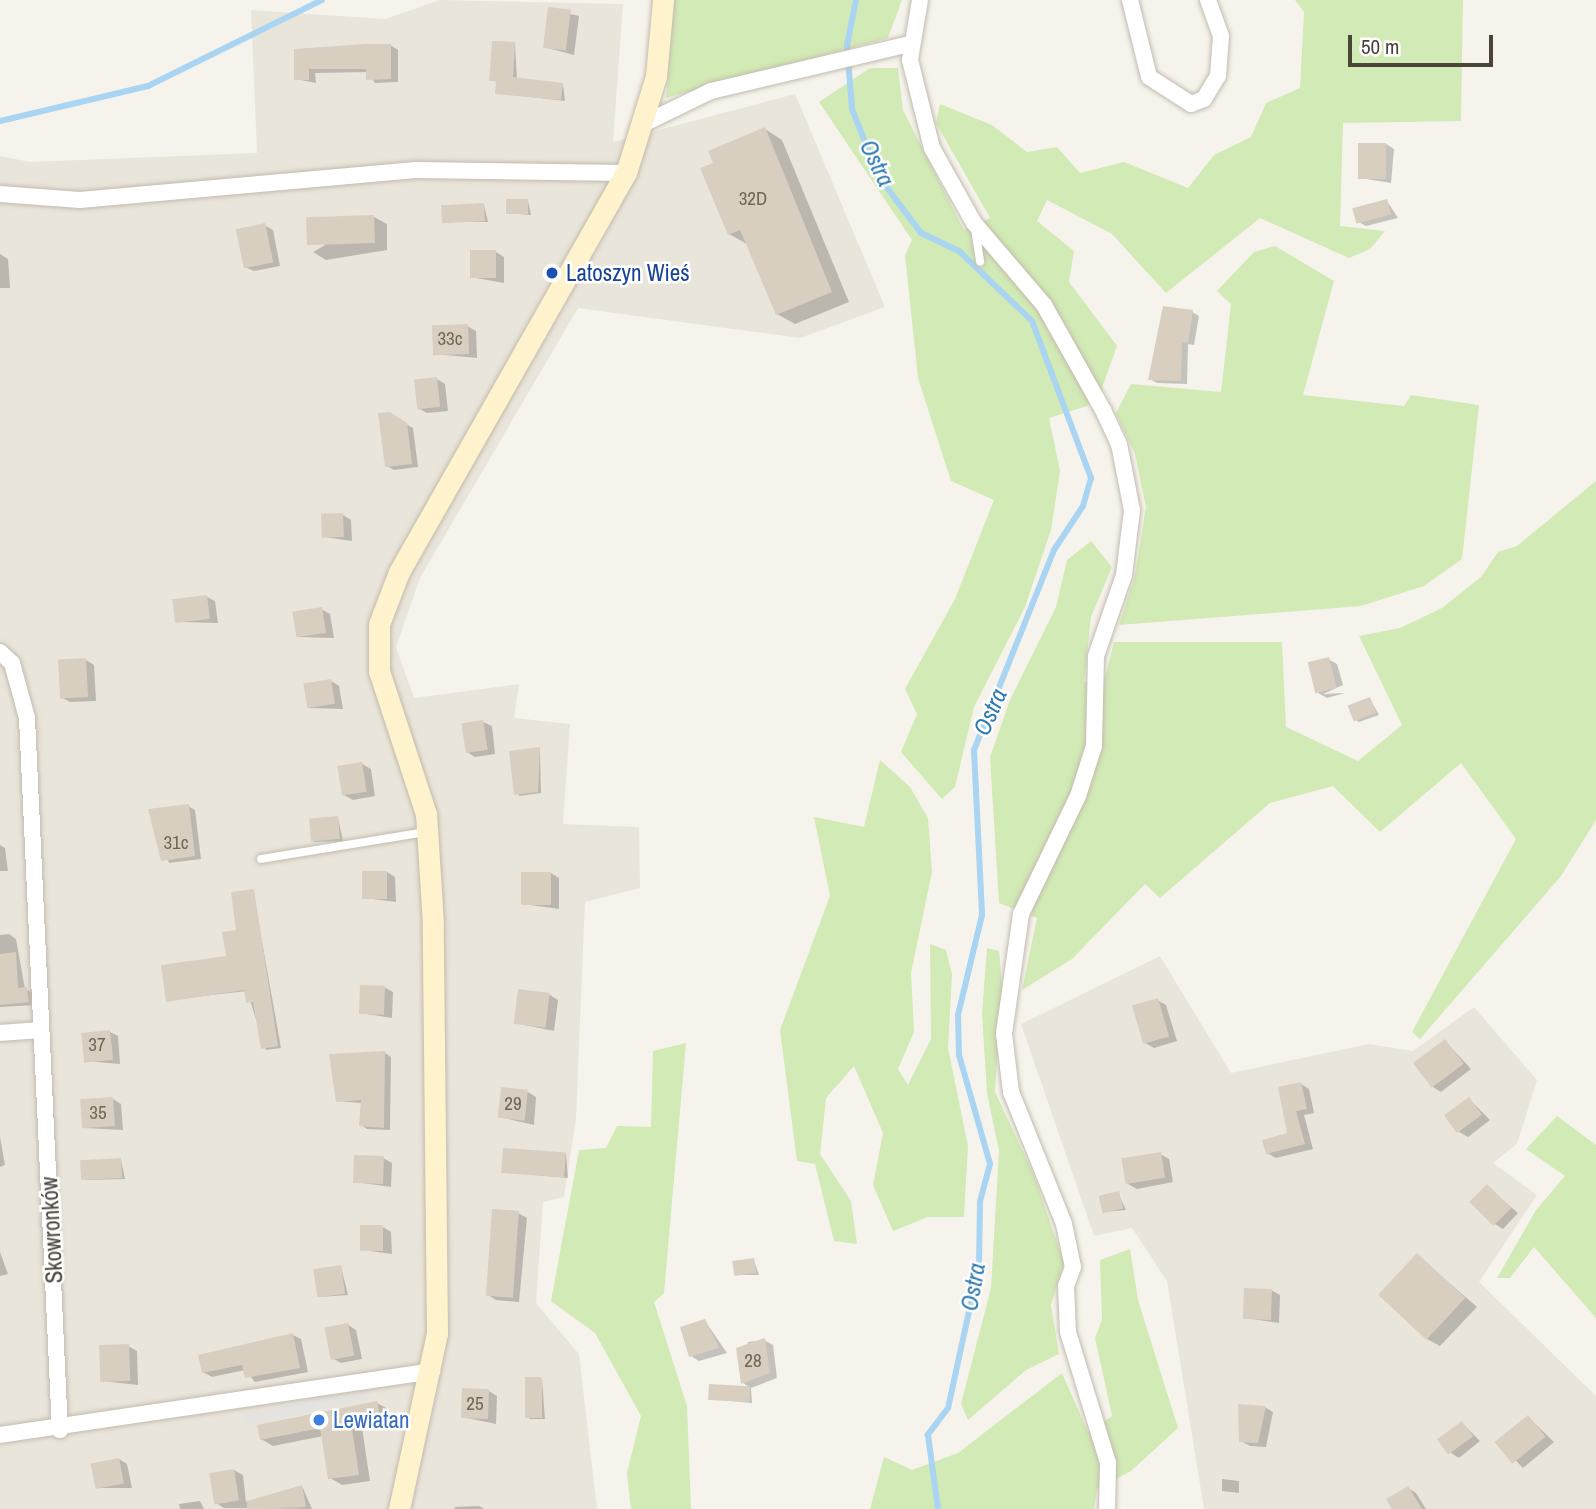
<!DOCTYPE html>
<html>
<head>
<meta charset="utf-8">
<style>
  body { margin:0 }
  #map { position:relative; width:1596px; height:1509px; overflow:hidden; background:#f6f3ec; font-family:"Archivo Narrow",sans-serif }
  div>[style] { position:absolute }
  .residential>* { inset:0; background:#eae5da }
  .green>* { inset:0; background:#d2eab5 }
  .parking>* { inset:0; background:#e5e3e0 }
  .shadow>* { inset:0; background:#0003 }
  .stream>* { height:6px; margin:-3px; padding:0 3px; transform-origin:3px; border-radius:3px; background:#a9d4f2 }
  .building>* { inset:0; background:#d8cfc1; transform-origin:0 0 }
  .roads { filter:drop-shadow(0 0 2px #c2bbae) drop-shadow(0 0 2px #c2bbae) }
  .lane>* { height:8px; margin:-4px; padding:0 4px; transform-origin:4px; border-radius:4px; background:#fff }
  .street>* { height:16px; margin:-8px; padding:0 8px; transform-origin:8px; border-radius:8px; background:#fff }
  .secondary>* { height:21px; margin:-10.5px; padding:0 10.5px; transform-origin:10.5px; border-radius:10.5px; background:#fff3cd }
  .dots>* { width:19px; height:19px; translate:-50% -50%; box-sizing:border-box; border:4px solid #fff; border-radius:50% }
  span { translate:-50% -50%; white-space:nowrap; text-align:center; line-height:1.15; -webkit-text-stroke:5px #fff; paint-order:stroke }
  .number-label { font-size:19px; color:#6e675b }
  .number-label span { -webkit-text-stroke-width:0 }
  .transit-label { font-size:23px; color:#164399 }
  .left { translate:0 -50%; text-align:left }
  .street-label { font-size:23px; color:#4b4439 }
  .shop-label { font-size:23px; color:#366cbe }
  .water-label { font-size:24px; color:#2e7ab2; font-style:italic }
  .scale { position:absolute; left:1348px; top:35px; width:145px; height:32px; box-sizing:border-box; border:4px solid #4b4439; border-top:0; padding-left:9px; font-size:21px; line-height:24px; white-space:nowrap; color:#4b4439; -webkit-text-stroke:5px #fff; paint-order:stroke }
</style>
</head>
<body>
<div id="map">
  <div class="residential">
    <i style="clip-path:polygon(440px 0,623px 4px,613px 142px,795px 94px,885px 307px,800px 338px,578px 308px,420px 578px,396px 647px,414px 698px,519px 684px,514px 718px,570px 724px,563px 824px,639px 827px,640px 888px,585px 902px,576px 1119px,564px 1197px,543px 1202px,536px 1303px,579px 1354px,597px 1509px,0 1509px,0 156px,30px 162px,257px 153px,251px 10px,385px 19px)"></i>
    <i style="clip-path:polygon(1160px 956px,1231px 1073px,1369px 1044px,1413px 1051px,1474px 1007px,1537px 1080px,1517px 1144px,1493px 1163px,1537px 1195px,1479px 1282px,1596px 1396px,1596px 1509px,1204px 1509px,1167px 1281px,1132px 1228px,1094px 1236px,1021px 1024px)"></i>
  </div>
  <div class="green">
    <i style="clip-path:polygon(674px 0,902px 0,888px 38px,666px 98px)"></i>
    <i style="clip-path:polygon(1295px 0,1463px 0,1461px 121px,1343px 123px,1340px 226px,1385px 231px,1370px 249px,1349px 258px,1260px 218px,1166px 293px,1112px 234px,1047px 200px,1037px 221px,1074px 251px,1069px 282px,1117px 346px,1101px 391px,1087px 406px,1049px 418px,1060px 471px,1051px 530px,1025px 607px,974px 707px,955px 787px,942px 799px,901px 752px,917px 714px,905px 689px,955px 599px,994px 500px,951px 481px,918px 378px,905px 255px,912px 240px,819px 102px,870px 68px,898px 68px,903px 110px,964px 230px,990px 218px,936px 123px,940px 104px,992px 125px,1027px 152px,1057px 147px,1080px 173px,1124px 162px,1188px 188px,1214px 155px,1251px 137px,1266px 103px,1300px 88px,1304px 12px)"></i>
    <i style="clip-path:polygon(1275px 246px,1334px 281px,1303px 395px,1404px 406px,1411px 395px,1479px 405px,1462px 559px,1424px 586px,1361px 606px,1119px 625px,1135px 575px,1146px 507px,1135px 454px,1116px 413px,1131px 384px,1221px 392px,1231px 304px,1217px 291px,1254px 252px)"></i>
    <i style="clip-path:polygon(1596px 481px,1596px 820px,1561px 876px,1420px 1039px,1412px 1032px,1516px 839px,1461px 763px,1380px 832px,1333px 786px,1270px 803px,1160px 898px,1145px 884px,1072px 959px,1022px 990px,1037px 918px,999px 903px,990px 757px,1010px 700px,1056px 607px,1067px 560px,1091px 541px,1112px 567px,1091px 617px,1084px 682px,1105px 678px,1114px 642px,1282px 642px,1286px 727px,1358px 761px,1402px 725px,1359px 636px,1400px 628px,1442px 608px,1481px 577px,1498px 552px,1517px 546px)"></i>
    <i style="clip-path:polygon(880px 760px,910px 787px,928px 818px,932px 872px,911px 973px,914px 1032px,898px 1069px,908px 1085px,931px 1039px,930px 944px,946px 950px,952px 974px,948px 1048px,968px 1146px,964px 1217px,928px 1217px,893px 1231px,873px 1185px,883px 1133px,854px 1066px,826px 1098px,820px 1154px,851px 1201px,857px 1244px,834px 1241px,815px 1164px,797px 1161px,780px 1030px,830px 896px,814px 817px,864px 827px)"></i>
    <i style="clip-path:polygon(987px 948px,999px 951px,1002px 984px,995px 1092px,1034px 1175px,1064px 1263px,1051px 1305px,1059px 1354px,1026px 1370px,968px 1420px,961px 1404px,991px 1288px,999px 1151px,987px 1093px,982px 1014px)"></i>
    <i style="clip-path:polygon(686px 1043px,664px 1293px,654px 1302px,687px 1406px,691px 1509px,631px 1509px,627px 1473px,641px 1416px,595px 1333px,551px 1301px,579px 1150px,606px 1148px,617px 1126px,651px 1127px,653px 1051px)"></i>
    <i style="clip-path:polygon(1557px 1116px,1596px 1145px,1596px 1318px,1534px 1247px,1510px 1278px,1497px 1278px,1536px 1210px,1565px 1176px,1526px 1149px)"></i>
    <i style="clip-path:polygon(1130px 1249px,1138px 1300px,1178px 1428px,1131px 1471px,1097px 1489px,1094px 1509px,870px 1509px,884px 1457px,912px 1470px,958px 1453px,1062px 1373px,1088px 1432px,1112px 1416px,1095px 1338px,1102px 1320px,1100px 1260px)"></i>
  </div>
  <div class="parking">
    <i style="clip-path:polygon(370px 1389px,368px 1400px,245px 1426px,242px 1414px)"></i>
  </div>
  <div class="shadow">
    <i style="clip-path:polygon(549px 9px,579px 16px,574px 55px,544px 47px)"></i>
    <i style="clip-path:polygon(515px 44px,517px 79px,563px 84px,565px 101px,497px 93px,497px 82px,491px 80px)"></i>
    <i style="clip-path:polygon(390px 45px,398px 50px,398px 82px,375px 83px,368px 72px,315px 73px,316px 83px,296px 79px,295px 51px)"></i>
    <i style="clip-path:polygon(765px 129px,782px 140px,849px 302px,795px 324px,777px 314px,747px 244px,729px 234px,715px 164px)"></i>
    <i style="clip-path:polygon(1386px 144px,1394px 149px,1391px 183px,1360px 178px,1360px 145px)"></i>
    <i style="clip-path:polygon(528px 201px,531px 215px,507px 213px)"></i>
    <i style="clip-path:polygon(1387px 201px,1398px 218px,1366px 226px,1357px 221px)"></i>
    <i style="clip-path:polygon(484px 205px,488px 222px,443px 221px)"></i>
    <i style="clip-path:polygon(374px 217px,387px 224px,387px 250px,326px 260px,313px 252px)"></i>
    <i style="clip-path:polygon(264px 225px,273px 230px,280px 266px,254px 271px,245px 267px)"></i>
    <i style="clip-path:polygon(496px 252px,504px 257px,504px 283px,471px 277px)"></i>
    <i style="clip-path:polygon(0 254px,8px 259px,10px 288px,0 288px)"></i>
    <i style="clip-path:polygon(1192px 312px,1199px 316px,1194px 345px,1188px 344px,1187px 384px,1157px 383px,1150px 379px)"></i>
    <i style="clip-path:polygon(467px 326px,476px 331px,477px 358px,435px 354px)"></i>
    <i style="clip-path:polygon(437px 379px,445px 384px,448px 411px,427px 413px,418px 408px)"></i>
    <i style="clip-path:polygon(406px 424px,413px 428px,418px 467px,394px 470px,387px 466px)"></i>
    <i style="clip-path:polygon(343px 515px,351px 520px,352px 541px,324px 537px)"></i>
    <i style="clip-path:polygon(207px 597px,215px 601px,218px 623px,177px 622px)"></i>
    <i style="clip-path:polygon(321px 609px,330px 614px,334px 638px,298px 637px)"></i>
    <i style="clip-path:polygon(1328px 659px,1337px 664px,1343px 685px,1323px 694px,1345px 693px,1327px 698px,1318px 693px)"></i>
    <i style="clip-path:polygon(86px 660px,94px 665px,96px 701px,70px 702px,61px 697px)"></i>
    <i style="clip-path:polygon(331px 681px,339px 686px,343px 709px,308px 708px)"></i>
    <i style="clip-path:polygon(1370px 699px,1379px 715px,1359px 722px,1356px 720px)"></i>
    <i style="clip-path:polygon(483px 722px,492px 726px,495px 754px,475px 757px,467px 752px)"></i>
    <i style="clip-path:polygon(540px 749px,541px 793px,519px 796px,510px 753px)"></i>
    <i style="clip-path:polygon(362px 764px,371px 769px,375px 796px,353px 800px,344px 795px)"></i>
    <i style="clip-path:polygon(188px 806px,195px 810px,201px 859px,169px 863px,150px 810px)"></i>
    <i style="clip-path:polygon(338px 818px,343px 841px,313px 842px)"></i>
    <i style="clip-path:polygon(0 845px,5px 848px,8px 871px,0 871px)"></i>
    <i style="clip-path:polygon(387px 872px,395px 877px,396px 902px,365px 898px)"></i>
    <i style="clip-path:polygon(551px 873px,559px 878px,559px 909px,523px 904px)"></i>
    <i style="clip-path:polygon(253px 891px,281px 1048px,266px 1050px,247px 991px,168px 1000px,228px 957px)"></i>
    <i style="clip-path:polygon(9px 934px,16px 939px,25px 989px,34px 993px,35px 1005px,0 1007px,0 935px)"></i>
    <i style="clip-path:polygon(384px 987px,393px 992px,392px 1018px,361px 1013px)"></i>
    <i style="clip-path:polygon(550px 995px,558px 1000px,554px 1031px,515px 1023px)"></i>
    <i style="clip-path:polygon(1157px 1000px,1166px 1005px,1177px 1041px,1154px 1048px,1145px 1043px)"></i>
    <i style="clip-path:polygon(110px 1032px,118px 1036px,120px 1064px,85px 1061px)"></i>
    <i style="clip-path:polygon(1445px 1041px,1471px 1069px,1441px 1092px,1433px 1087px)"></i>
    <i style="clip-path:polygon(385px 1053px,391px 1057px,390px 1130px,367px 1129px,361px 1125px,362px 1103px,337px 1101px)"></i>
    <i style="clip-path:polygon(1301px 1084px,1309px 1089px,1314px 1113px,1304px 1115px,1313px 1149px,1276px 1158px,1267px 1153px,1289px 1135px)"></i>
    <i style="clip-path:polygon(528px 1092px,536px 1097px,534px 1125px,500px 1117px)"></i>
    <i style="clip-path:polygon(113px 1099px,121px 1104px,123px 1130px,84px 1128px)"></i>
    <i style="clip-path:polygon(1469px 1099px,1490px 1120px,1468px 1137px,1459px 1132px)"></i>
    <i style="clip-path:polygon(0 1137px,5px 1165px,0 1167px)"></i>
    <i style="clip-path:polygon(566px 1154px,568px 1178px,504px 1172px)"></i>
    <i style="clip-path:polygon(1160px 1154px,1169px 1159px,1173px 1182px,1137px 1189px,1128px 1184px)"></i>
    <i style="clip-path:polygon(383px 1158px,392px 1163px,391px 1187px,355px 1182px)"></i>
    <i style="clip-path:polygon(121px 1160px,125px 1179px,83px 1180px)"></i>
    <i style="clip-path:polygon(1487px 1187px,1518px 1213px,1503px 1229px,1495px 1224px)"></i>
    <i style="clip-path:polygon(1118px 1193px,1126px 1210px,1104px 1212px)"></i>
    <i style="clip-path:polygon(518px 1213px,527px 1218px,519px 1302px,496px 1300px,488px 1295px)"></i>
    <i style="clip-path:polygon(383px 1227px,391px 1232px,392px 1254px,362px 1250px)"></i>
    <i style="clip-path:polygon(0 1252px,8px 1274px,0 1276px)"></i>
    <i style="clip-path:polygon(1417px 1255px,1477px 1307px,1440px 1346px,1427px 1339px)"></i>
    <i style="clip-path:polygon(754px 1260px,759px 1275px,736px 1275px)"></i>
    <i style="clip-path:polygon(341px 1267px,348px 1295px,319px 1297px)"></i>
    <i style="clip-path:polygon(1271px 1290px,1280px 1295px,1279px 1323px,1245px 1318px)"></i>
    <i style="clip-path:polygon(705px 1321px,727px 1353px,699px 1361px,691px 1356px)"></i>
    <i style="clip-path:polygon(348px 1325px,356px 1330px,362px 1359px,341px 1363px,332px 1358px)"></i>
    <i style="clip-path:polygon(293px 1335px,301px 1339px,308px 1372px,255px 1382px,245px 1370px,212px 1377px,203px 1372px)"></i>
    <i style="clip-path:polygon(764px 1340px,773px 1345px,777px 1378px,751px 1388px,752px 1403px,710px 1399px,711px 1386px,751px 1388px,743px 1383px,748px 1342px)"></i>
    <i style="clip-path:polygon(128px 1346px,137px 1351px,138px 1385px,102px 1381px)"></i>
    <i style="clip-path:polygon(542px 1379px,545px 1419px,530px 1419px,527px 1417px)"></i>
    <i style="clip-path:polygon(489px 1391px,497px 1396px,496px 1424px,462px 1417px)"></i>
    <i style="clip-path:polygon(377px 1403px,388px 1409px,391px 1422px,362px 1428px,370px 1481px,342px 1485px,330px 1478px,323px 1436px,273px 1446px,261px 1439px)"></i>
    <i style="clip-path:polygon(1265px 1407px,1273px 1412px,1266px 1447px,1250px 1446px,1241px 1441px)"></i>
    <i style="clip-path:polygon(1528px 1417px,1554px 1442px,1523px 1468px,1498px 1442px)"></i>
    <i style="clip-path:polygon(1462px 1423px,1480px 1441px,1459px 1458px,1451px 1453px)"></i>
    <i style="clip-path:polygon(119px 1459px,127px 1464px,132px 1488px,96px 1488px)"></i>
    <i style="clip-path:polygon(234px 1470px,243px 1475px,246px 1502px,302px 1486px,312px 1509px,224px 1508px,216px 1503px)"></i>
    <i style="clip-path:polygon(1222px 1479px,1239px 1481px,1239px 1493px,1222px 1491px)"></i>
    <i style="clip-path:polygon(1408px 1488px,1416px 1493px,1426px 1509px,1394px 1509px)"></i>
    <i style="clip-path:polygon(200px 1501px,204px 1509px,180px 1509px,179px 1504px)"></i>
    <i style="clip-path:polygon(479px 1506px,484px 1509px,455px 1509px,455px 1507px)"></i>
  </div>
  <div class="stream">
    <i style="left:856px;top:0;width:46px;rotate:101.3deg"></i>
    <i style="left:847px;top:45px;width:64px;rotate:85.5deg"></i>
    <i style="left:852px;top:109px;width:73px;rotate:68.3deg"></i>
    <i style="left:879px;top:177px;width:70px;rotate:53.1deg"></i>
    <i style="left:921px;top:233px;width:42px;rotate:25.3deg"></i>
    <i style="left:959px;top:251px;width:101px;rotate:43.8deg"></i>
    <i style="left:1032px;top:321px;width:168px;rotate:69.4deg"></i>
    <i style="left:1091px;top:478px;width:29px;rotate:106deg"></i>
    <i style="left:1083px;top:506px;width:53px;rotate:123.4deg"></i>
    <i style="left:1054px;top:550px;width:215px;rotate:111.8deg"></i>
    <i style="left:974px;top:750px;width:165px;rotate:87.2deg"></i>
    <i style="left:982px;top:915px;width:103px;rotate:103.5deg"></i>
    <i style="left:958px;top:1015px;width:40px;rotate:88.6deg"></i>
    <i style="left:959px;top:1055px;width:113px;rotate:74.1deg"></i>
    <i style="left:990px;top:1164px;width:39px;rotate:105deg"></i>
    <i style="left:980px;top:1202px;width:63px;rotate:90.9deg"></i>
    <i style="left:979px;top:1265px;width:146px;rotate:102.2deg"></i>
    <i style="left:948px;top:1408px;width:34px;rotate:127deg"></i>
    <i style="left:928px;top:1435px;width:75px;rotate:82.3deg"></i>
    <i style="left:0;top:121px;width:152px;rotate:-13.3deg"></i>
    <i style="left:148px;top:86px;width:194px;rotate:-26.3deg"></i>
  </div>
  <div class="building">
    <i style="left:548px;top:7px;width:23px;height:41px;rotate:7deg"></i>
    <i style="clip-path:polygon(492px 41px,515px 42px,513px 77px,563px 83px,561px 100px,495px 94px,496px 81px,489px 81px)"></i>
    <i style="clip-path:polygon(365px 44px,391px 44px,391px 79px,366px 80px,366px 69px,309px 69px,309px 80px,294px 80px,294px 49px)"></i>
    <i style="clip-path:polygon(765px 127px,832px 292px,776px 315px,740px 230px,728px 235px,700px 168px,713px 163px,708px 151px)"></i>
    <i style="left:1358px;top:143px;width:28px;height:36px"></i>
    <i style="left:506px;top:199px;width:22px;height:15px"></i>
    <i style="left:1387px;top:199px;width:16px;height:36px;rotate:75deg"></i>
    <i style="left:484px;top:203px;width:18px;height:43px;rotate:87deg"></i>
    <i style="left:374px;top:215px;width:28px;height:68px;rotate:88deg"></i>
    <i style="left:265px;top:223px;width:40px;height:30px;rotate:78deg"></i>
    <i style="left:470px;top:250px;width:26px;height:28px"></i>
    <i style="clip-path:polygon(1163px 306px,1193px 310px,1188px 343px,1182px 342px,1181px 381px,1148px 380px)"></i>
    <i style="left:468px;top:324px;width:30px;height:36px;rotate:88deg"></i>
    <i style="left:437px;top:377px;width:30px;height:23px;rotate:84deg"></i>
    <i style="clip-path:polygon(390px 412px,407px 423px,412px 464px,385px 467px,378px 413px)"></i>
    <i style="left:343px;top:513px;width:24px;height:22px;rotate:88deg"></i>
    <i style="left:207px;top:595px;width:24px;height:35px;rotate:83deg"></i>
    <i style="left:322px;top:607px;width:26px;height:30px;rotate:81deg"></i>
    <i style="left:1329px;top:657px;width:32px;height:22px;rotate:76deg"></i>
    <i style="left:86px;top:658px;width:39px;height:28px;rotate:87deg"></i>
    <i style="left:331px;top:679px;width:25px;height:28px;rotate:81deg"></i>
    <i style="left:1370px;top:697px;width:17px;height:24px;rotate:69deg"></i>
    <i style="left:483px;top:720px;width:30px;height:22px;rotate:81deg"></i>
    <i style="clip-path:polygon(540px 747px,538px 792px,514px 795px,509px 751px)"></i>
    <i style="left:362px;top:762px;width:30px;height:25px;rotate:81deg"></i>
    <i style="clip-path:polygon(189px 804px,195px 856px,161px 861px,148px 809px)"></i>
    <i style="left:338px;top:816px;width:23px;height:29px;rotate:85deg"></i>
    <i style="left:362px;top:871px;width:25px;height:28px"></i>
    <i style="left:521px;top:872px;width:30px;height:33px"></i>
    <i style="clip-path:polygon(254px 889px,278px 1046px,261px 1049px,253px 1002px,246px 1003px,244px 990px,166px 1002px,161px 965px,226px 956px,222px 932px,236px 930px,231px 892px)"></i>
    <i style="clip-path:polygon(16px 952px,18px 988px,27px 987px,29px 1002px,0 1005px,0 954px)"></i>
    <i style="left:360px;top:985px;width:25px;height:29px;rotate:2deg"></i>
    <i style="left:518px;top:989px;width:32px;height:35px;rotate:7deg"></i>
    <i style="left:1158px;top:998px;width:40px;height:27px;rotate:74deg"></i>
    <i style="left:110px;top:1030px;width:30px;height:29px;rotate:84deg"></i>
    <i style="left:1445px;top:1039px;width:31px;height:40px;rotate:53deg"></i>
    <i style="clip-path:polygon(385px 1051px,384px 1128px,359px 1126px,361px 1100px,336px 1102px,329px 1054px)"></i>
    <i style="clip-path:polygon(1301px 1082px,1307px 1109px,1296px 1111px,1305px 1144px,1266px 1154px,1262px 1140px,1287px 1133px,1278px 1087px)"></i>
    <i style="left:501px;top:1087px;width:27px;height:31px;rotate:6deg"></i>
    <i style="left:113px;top:1097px;width:29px;height:33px;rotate:86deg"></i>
    <i style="left:1469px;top:1097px;width:22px;height:31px;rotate:54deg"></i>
    <i style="left:503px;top:1148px;width:63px;height:25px;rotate:4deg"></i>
    <i style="left:1161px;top:1152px;width:26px;height:40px;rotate:81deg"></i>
    <i style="left:354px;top:1155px;width:30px;height:28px;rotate:2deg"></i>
    <i style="left:121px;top:1158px;width:20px;height:41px;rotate:87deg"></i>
    <i style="left:1487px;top:1184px;width:34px;height:25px;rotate:45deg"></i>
    <i style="left:1119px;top:1191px;width:18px;height:21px;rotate:77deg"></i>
    <i style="left:492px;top:1209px;width:27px;height:87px;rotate:4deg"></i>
    <i style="left:360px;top:1225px;width:23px;height:26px"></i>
    <i style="left:1417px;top:1253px;width:66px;height:57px;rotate:43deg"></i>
    <i style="left:754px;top:1258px;width:15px;height:22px;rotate:82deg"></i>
    <i style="left:341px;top:1265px;width:29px;height:28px;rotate:82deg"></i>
    <i style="left:1244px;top:1288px;width:28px;height:31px;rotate:2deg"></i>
    <i style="clip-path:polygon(705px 1319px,719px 1348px,689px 1357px,680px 1327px)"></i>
    <i style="left:348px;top:1323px;width:33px;height:24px;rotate:79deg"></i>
    <i style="clip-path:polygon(293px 1333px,300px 1368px,245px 1378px,242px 1365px,202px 1373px,198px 1355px)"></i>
    <i style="clip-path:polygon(765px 1338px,770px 1373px,741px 1384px,736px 1348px)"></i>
    <i style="left:129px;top:1344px;width:37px;height:30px;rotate:88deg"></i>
    <i style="left:525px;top:1377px;width:17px;height:41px"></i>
    <i style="left:709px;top:1384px;width:41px;height:16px;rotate:3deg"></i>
    <i style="left:462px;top:1388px;width:27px;height:30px;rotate:2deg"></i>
    <i style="clip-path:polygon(377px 1401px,380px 1416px,351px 1422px,359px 1475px,328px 1479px,320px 1428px,260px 1440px,257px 1425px)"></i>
    <i style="clip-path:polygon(1238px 1404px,1266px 1406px,1258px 1443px,1239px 1442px)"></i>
    <i style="left:1528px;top:1415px;width:28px;height:43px;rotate:51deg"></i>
    <i style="left:1462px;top:1421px;width:19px;height:31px;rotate:54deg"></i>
    <i style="left:119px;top:1458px;width:26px;height:29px;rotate:79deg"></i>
    <i style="left:234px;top:1469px;width:32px;height:25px;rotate:81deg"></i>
    <i style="clip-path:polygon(302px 1485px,306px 1507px,247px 1509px,247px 1501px)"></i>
    <i style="clip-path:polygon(1408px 1486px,1422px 1509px,1392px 1509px,1386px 1499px)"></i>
  </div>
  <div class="roads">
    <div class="lane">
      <i style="left:975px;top:229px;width:33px;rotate:81deg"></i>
      <i style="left:261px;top:859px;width:166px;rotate:-9.3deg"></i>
    </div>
    <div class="street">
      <i style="left:920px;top:0;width:61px;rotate:99.5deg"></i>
      <i style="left:910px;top:60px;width:91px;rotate:76deg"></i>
      <i style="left:932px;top:148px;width:86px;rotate:60.8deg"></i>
      <i style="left:974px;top:223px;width:108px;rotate:49.5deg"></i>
      <i style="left:1044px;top:305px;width:120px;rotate:60.7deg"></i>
      <i style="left:1103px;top:410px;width:38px;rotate:65deg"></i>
      <i style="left:1119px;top:444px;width:67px;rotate:78.9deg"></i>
      <i style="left:1132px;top:510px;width:65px;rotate:97deg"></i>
      <i style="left:1124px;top:575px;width:86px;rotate:109.1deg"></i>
      <i style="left:1096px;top:656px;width:90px;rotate:91.3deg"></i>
      <i style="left:1094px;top:746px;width:52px;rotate:107.7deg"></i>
      <i style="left:1078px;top:796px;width:131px;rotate:115.8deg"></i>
      <i style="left:1021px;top:914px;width:121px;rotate:98.1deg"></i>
      <i style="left:1004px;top:1034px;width:58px;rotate:83.1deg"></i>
      <i style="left:1011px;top:1092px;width:142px;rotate:68.1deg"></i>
      <i style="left:1064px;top:1224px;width:44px;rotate:78.2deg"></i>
      <i style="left:1073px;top:1267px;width:20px;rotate:110deg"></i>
      <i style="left:1066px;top:1286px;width:46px;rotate:87.5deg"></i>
      <i style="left:1068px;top:1332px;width:137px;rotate:73deg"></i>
      <i style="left:1108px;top:1463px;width:46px;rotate:91.2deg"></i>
      <i style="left:1130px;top:0;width:79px;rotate:76.1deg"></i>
      <i style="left:1149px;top:77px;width:50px;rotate:32.7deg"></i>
      <i style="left:1191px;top:104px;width:14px;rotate:-21deg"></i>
      <i style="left:1204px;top:99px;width:27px;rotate:-59deg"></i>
      <i style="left:1218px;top:76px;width:40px;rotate:-85.7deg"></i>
      <i style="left:1221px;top:36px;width:38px;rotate:-110deg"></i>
      <i style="left:645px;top:123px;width:73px;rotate:-25.9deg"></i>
      <i style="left:711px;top:91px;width:204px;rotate:-13.3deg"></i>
      <i style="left:0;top:194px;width:80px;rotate:4.3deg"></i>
      <i style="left:80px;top:200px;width:337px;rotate:-5.1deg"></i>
      <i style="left:416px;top:170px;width:210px;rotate:0.8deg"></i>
      <i style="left:0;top:652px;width:16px;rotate:43deg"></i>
      <i style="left:12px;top:663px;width:57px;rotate:74.7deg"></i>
      <i style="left:27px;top:718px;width:713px;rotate:87.35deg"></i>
      <i style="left:0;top:1033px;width:40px;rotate:-4.3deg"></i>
      <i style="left:0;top:1435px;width:437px;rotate:-8.4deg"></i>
    </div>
    <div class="secondary">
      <i style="left:399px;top:1509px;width:180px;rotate:-77.8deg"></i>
      <i style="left:437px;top:1333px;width:409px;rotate:-90.6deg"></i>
      <i style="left:433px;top:924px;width:110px;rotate:-93.6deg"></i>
      <i style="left:426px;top:814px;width:151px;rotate:-108.2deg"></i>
      <i style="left:379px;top:671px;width:47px;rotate:-90deg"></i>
      <i style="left:379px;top:624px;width:56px;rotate:-69deg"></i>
      <i style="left:399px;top:572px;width:459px;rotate:-60.4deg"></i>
      <i style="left:626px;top:173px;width:102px;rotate:-72.8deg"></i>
      <i style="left:656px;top:76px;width:76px;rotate:-84.7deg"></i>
    </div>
  </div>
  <div class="dots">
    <i style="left:552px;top:273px;background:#1a4fb4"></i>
    <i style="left:319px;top:1420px;background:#3f7fe0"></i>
  </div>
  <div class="number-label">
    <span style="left:753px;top:199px">32D</span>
    <span style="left:450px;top:339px">33c</span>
    <span style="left:176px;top:843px">31c</span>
    <span style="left:97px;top:1045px">37</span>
    <span style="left:513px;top:1104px">29</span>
    <span style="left:98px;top:1113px">35</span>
    <span style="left:753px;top:1361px">28</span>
    <span style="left:475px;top:1404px">25</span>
  </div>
  <div class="transit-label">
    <span class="left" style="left:566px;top:273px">Latoszyn Wieś</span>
  </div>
  <div class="street-label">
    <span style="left:52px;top:1230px;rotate:-93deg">Skowronków</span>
  </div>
  <div class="shop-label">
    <span class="left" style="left:333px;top:1420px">Lewiatan</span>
  </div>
  <div class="water-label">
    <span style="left:877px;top:163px;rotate:64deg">Ostra</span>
    <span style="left:990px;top:712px;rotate:-66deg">Ostra</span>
    <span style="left:973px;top:1287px;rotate:-80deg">Ostra</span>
  </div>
  <div class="scale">50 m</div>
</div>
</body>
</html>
